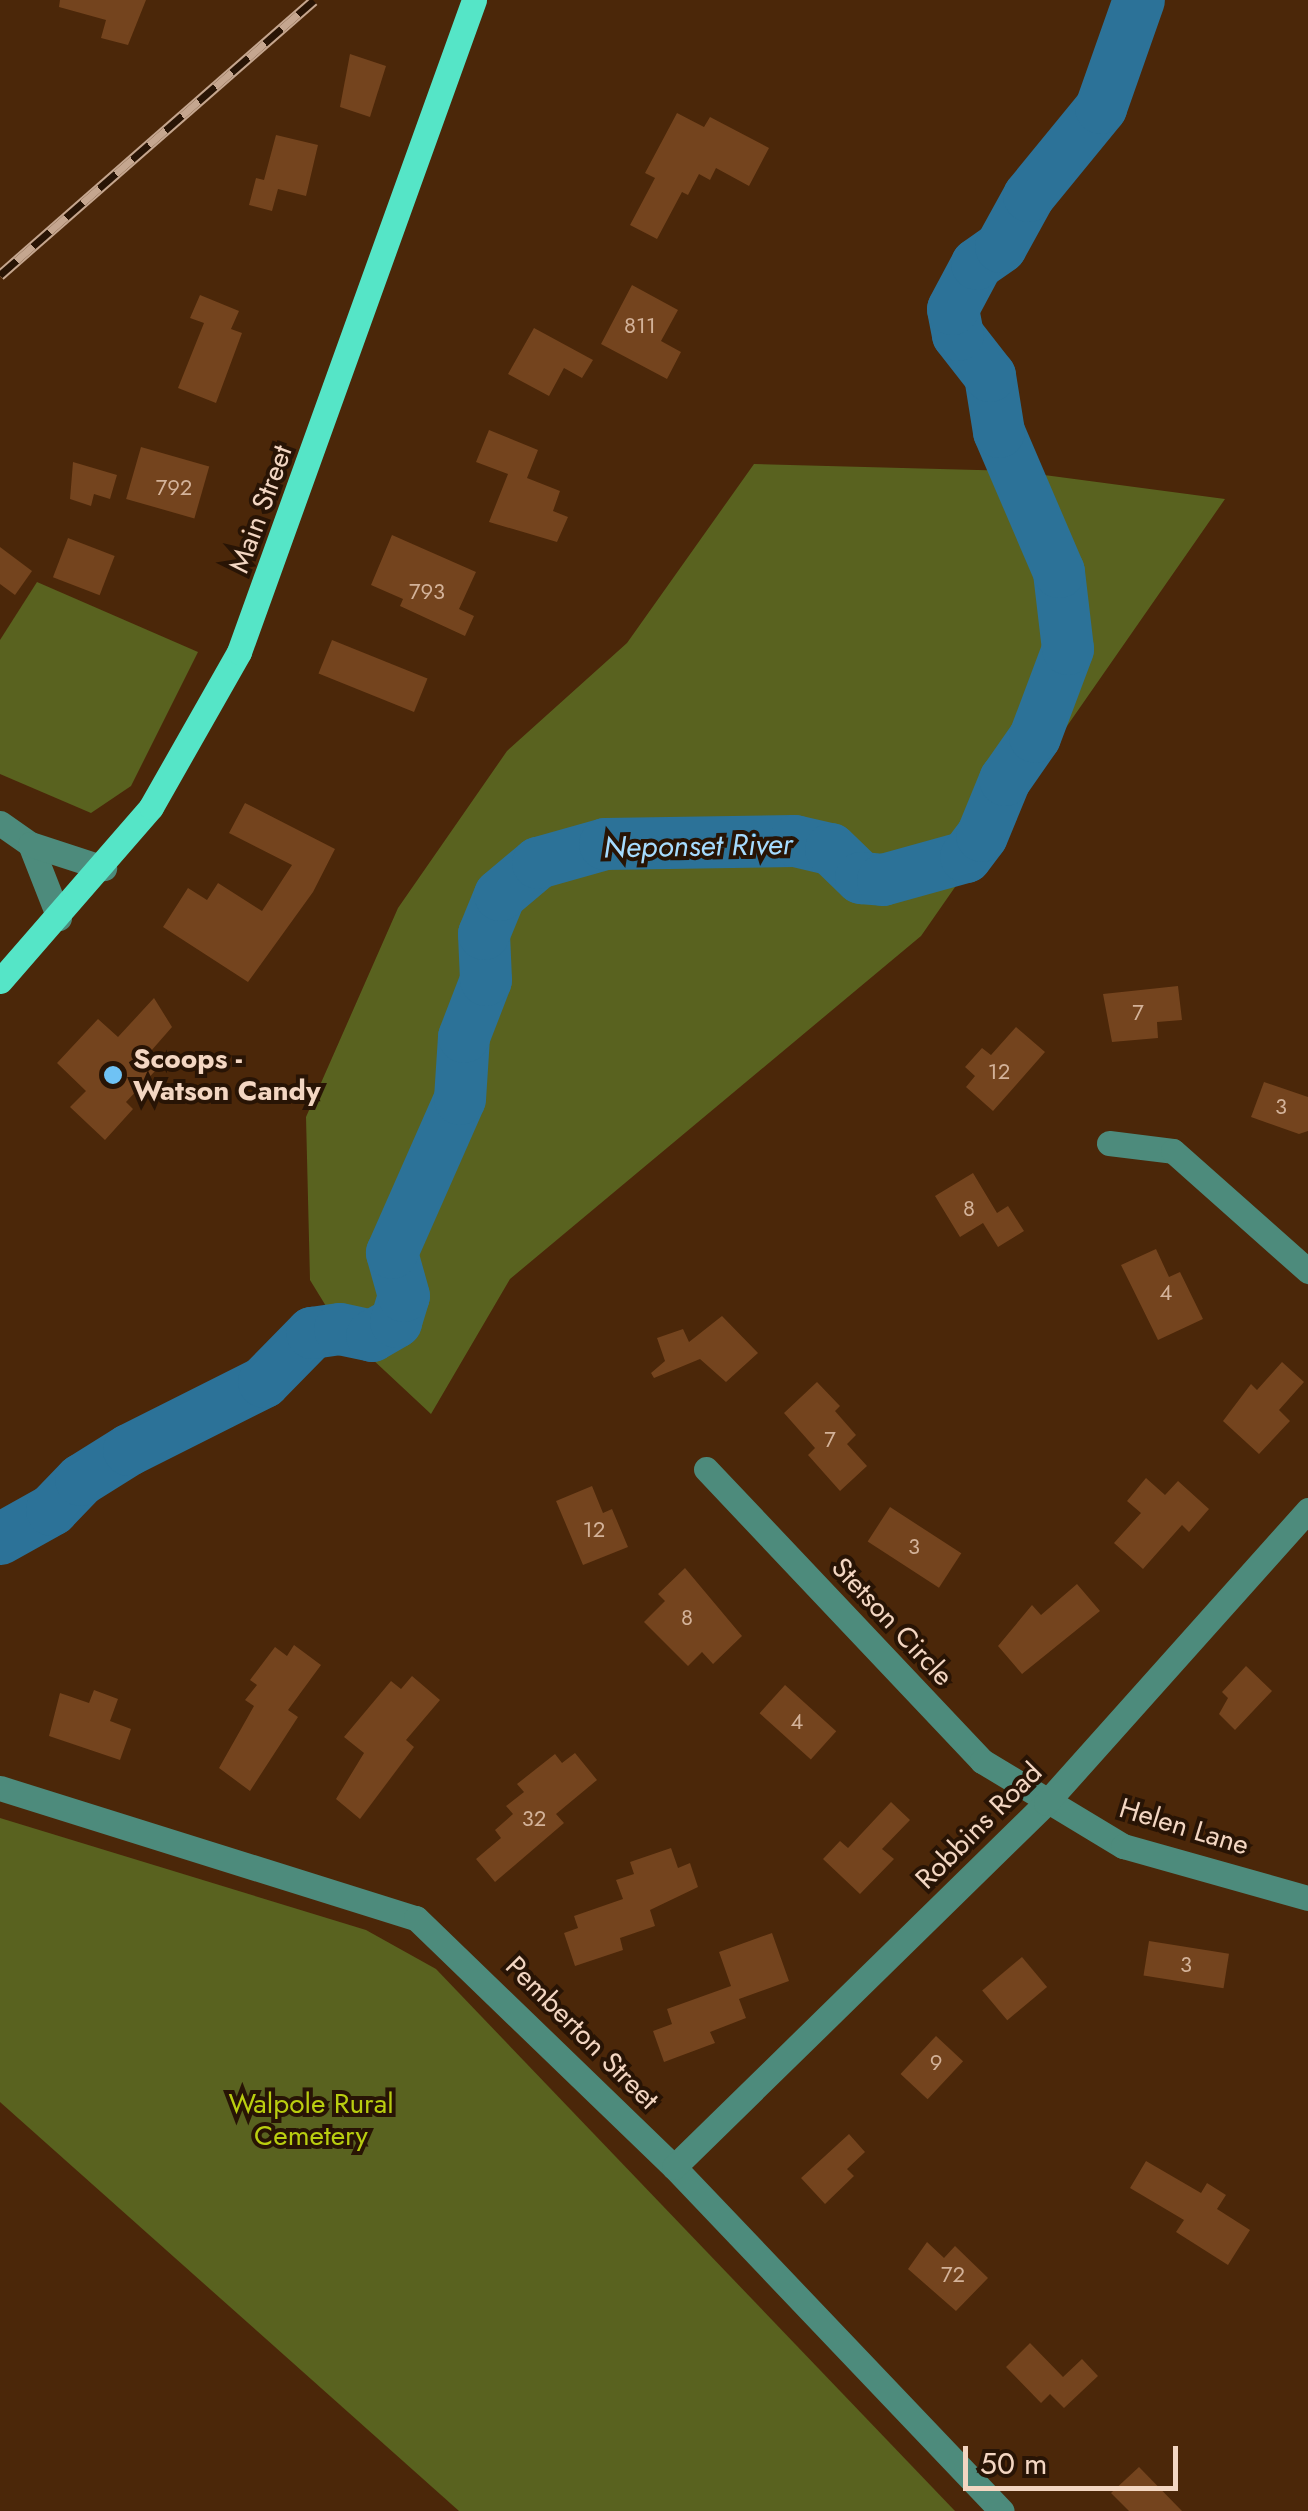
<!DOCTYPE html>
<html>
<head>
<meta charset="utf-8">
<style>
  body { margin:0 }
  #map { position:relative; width:1308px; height:2511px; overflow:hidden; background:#4b2709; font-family:Jost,sans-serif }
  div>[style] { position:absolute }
  .green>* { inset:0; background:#59621f }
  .river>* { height:52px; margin:-26px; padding:0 26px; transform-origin:26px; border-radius:26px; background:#2c7298 }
  .building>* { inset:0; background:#74441e; transform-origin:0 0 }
  .minor>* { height:25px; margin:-12.5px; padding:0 12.5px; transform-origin:12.5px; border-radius:12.5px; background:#4d8b7c }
  .major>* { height:25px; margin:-12.5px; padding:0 12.5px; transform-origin:12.5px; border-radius:12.5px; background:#55e5c7 }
  .rail>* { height:11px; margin-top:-5.5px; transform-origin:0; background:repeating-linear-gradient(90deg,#281405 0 22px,#c5a68f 0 44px); box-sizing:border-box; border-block:2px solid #c5a68f }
  .dots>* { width:28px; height:28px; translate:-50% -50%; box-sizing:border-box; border:5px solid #281405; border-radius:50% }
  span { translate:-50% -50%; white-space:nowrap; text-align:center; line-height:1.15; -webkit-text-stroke:8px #281405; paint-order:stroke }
  .number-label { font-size:22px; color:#d3b299 }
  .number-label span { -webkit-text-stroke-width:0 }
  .street-label { font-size:28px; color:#f3d6c2 }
  .poi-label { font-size:28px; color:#f3d6c2; font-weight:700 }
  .left { translate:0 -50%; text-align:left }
  .park-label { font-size:28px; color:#bace10 }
  .water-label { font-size:30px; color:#a6dcff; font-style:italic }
  .scale { position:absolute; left:963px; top:2446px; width:215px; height:45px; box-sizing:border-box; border:5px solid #f3d6c2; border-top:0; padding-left:12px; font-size:30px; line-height:35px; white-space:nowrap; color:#f3d6c2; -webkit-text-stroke:8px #281405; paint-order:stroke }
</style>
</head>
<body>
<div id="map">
  <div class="green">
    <i style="clip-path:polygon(754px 464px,1015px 471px,1225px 499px,921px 936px,510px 1279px,431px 1414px,340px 1329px,310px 1280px,306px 1117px,398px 908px,507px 751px,627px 643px)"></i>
    <i style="clip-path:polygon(37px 582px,198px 652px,131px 786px,91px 813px,0 774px,0 640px)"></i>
    <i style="clip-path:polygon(0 1818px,366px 1930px,436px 1969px,955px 2511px,459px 2511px,0 2102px)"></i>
  </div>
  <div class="river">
    <i style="left:0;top:1539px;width:60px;rotate:-29.1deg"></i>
    <i style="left:52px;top:1510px;width:42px;rotate:-46deg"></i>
    <i style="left:81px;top:1480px;width:57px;rotate:-32deg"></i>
    <i style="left:129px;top:1450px;width:151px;rotate:-26.7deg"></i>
    <i style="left:264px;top:1382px;width:69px;rotate:-45.6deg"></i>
    <i style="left:312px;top:1333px;width:28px;rotate:-8deg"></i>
    <i style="left:340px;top:1329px;width:33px;rotate:12deg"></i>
    <i style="left:372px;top:1336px;width:28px;rotate:-30deg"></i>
    <i style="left:396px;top:1322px;width:27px;rotate:-73deg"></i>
    <i style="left:404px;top:1296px;width:45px;rotate:-105.6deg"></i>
    <i style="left:392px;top:1253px;width:168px;rotate:-66.2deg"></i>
    <i style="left:460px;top:1099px;width:62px;rotate:-86.3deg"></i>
    <i style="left:464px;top:1037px;width:61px;rotate:-68.9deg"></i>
    <i style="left:486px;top:980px;width:46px;rotate:-92.5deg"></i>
    <i style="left:484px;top:934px;width:42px;rotate:-67.7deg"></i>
    <i style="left:500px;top:895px;width:50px;rotate:-40.1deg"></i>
    <i style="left:538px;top:863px;width:70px;rotate:-15.8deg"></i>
    <i style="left:605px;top:844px;width:190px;rotate:-0.9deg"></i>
    <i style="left:795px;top:841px;width:37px;rotate:13deg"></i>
    <i style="left:831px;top:849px;width:42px;rotate:44deg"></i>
    <i style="left:861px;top:878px;width:22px;rotate:5deg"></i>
    <i style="left:883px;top:880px;width:86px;rotate:-15.5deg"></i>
    <i style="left:966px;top:857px;width:26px;rotate:-53deg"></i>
    <i style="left:982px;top:836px;width:61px;rotate:-67.7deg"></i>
    <i style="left:1005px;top:780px;width:52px;rotate:-55.1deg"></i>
    <i style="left:1035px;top:737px;width:94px;rotate:-69.4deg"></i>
    <i style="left:1068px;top:649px;width:78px;rotate:-96.7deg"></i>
    <i style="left:1059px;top:572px;width:152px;rotate:-113.2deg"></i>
    <i style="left:999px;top:432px;width:57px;rotate:-99.1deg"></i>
    <i style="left:990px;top:376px;width:52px;rotate:-128deg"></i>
    <i style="left:958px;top:335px;width:26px;rotate:-101deg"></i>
    <i style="left:953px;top:309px;width:51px;rotate:-61.9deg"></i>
    <i style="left:977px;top:264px;width:29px;rotate:-35deg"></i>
    <i style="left:1001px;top:247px;width:58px;rotate:-61.2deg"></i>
    <i style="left:1029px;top:196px;width:114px;rotate:-50.7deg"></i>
    <i style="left:1101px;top:108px;width:114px;rotate:-70.6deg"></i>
  </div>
  <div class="building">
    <i style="clip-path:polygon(60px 0,146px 0,128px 45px,101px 38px,106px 20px,59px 7px)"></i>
    <i style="clip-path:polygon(350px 54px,386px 66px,370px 117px,340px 107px)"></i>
    <i style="clip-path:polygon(677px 113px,704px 127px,710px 117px,769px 148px,749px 186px,716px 168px,710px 180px,699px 174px,688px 195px,682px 192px,657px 239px,630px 225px,655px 178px,645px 173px)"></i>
    <i style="clip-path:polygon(276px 135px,318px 145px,306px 196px,278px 189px,272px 211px,249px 205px,256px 178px,264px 180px)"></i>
    <i style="clip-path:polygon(632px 285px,678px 310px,661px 341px,681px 352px,667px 379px,601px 344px)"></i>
    <i style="clip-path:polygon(200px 295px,239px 311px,231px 329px,242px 333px,216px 403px,178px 388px,204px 323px,190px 318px)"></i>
    <i style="clip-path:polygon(534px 328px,593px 360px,582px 378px,564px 368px,549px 396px,508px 374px)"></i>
    <i style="clip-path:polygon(489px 430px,538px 450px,527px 478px,560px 491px,553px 511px,568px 517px,557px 542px,489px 522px,508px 474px,476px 462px)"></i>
    <i style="left:141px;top:447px;width:71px;height:54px;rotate:16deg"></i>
    <i style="clip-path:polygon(73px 462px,117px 475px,110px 499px,94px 494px,91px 506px,70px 499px)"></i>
    <i style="clip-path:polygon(392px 535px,476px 572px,459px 609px,474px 616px,465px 636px,400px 606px,403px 599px,371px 585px)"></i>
    <i style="left:68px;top:538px;width:50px;height:42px;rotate:21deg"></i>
    <i style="clip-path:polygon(0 547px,32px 571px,15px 595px,0 584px)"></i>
    <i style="left:332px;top:640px;width:103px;height:36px;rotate:22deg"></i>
    <i style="clip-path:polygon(245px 803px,335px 849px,313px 892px,248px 982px,163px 927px,188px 888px,207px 900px,218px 883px,262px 911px,292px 865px,229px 833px)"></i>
    <i style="clip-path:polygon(1178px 986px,1182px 1020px,1157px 1022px,1158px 1038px,1112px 1042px,1103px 994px)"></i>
    <i style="clip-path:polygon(154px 998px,172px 1027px,144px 1059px,156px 1070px,126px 1102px,133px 1109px,105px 1140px,70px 1107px,86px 1091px,57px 1063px,98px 1019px,118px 1037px)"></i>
    <i style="clip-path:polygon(1016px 1027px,1045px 1052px,993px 1111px,966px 1087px,975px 1076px,965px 1067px,982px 1048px,991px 1055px)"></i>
    <i style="clip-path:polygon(1264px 1082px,1308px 1097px,1308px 1131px,1299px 1134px,1251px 1117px)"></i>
    <i style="clip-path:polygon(973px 1173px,997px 1213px,1008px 1206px,1024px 1231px,998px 1247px,983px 1223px,960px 1237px,935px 1196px)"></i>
    <i style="clip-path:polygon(1156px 1249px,1169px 1277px,1180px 1272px,1203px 1319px,1158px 1340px,1121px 1265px)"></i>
    <i style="clip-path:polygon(722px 1316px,758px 1353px,726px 1382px,700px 1359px,654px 1378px,651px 1373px,665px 1361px,657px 1338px,683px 1329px,689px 1342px)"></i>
    <i style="clip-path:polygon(1282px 1362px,1304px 1382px,1279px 1410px,1290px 1421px,1259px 1454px,1223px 1421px,1251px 1384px,1257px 1390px)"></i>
    <i style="clip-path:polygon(817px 1382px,840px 1406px,835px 1411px,856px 1435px,847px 1444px,867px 1466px,840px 1491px,808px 1455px,815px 1448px,784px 1413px)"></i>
    <i style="clip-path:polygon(1146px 1478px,1165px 1495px,1178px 1481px,1209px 1509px,1189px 1532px,1182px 1525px,1143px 1569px,1114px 1543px,1141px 1513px,1127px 1501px)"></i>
    <i style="clip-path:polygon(592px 1486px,603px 1513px,612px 1509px,628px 1547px,583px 1565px,556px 1501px)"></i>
    <i style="left:890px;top:1507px;width:85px;height:41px;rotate:33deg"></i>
    <i style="clip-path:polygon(685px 1568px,742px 1636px,713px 1664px,702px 1652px,688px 1666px,644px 1622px,665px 1601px,658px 1594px)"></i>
    <i style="clip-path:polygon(1077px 1584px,1100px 1611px,1022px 1674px,998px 1646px,1032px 1605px,1041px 1615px)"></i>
    <i style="clip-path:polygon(294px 1645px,321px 1665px,288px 1710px,298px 1717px,250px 1791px,219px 1768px,254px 1706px,245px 1700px,257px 1685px,250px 1680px,275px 1647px,287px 1656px)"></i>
    <i style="clip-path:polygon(1246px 1666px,1272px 1691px,1235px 1730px,1219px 1714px,1228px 1698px,1222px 1692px)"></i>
    <i style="clip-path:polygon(412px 1676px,440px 1700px,406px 1740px,414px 1747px,360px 1819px,336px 1799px,364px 1753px,344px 1737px,391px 1681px,401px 1689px)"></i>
    <i style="left:785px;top:1685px;width:69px;height:38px;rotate:42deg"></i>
    <i style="clip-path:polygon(94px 1690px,118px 1699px,110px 1721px,131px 1729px,120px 1760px,49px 1736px,60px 1693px,89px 1703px)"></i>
    <i style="clip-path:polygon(575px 1753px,597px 1780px,556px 1814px,564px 1823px,495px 1882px,476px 1859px,501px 1838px,495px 1830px,513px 1814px,506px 1806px,524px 1792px,517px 1784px,555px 1754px,562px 1763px)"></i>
    <i style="clip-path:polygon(891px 1802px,910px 1820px,882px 1849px,894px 1859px,860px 1894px,823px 1859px,840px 1841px,848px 1848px)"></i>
    <i style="clip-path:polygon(671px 1848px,678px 1868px,690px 1863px,698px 1887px,650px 1910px,655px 1926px,620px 1938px,623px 1950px,575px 1966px,564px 1933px,578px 1928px,574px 1916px,623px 1899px,616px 1880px,634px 1874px,630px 1862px)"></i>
    <i style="clip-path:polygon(772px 1933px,789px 1981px,739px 1999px,746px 2018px,710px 2032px,715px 2043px,664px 2062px,653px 2031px,672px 2024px,667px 2009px,731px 1986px,719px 1952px)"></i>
    <i style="left:1149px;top:1941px;width:81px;height:35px;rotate:9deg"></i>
    <i style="left:1022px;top:1957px;width:39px;height:52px;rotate:50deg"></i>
    <i style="left:936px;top:2036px;width:37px;height:52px;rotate:43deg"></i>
    <i style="clip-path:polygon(849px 2134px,865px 2152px,847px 2169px,854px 2176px,825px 2204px,801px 2178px)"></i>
    <i style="clip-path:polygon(1146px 2161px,1201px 2193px,1207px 2183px,1226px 2195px,1217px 2209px,1250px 2230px,1228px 2265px,1176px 2232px,1184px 2220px,1130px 2188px)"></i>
    <i style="clip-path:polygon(927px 2242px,944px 2258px,955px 2246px,988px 2278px,956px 2311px,908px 2269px)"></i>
    <i style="clip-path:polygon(1030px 2343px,1063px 2377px,1082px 2359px,1098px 2376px,1064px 2408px,1050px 2394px,1041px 2403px,1006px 2367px)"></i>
    <i style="clip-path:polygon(1139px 2467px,1182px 2511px,1129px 2511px,1111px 2493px)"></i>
  </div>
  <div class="minor">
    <i style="left:0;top:823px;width:37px;rotate:35deg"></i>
    <i style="left:59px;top:918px;width:79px;rotate:-111.4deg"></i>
    <i style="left:30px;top:844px;width:78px;rotate:18deg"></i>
    <i style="left:1109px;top:1143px;width:64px;rotate:7.1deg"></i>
    <i style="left:1173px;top:1151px;width:181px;rotate:41.6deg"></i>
    <i style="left:706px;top:1469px;width:402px;rotate:46.6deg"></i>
    <i style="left:982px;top:1761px;width:165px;rotate:31.1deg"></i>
    <i style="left:1123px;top:1846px;width:192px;rotate:15.7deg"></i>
    <i style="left:0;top:1788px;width:436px;rotate:17.4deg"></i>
    <i style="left:416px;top:1918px;width:359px;rotate:44deg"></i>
    <i style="left:674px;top:2167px;width:475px;rotate:46.4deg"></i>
    <i style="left:674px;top:2167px;width:520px;rotate:-44.38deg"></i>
    <i style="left:1046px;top:1803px;width:393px;rotate:-48.2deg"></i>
  </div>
  <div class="major">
    <i style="left:0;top:981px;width:230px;rotate:-49deg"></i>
    <i style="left:151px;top:807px;width:178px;rotate:-60.4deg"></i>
    <i style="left:239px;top:652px;width:693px;rotate:-70.18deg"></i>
  </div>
  <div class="rail">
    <i style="left:0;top:275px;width:417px;rotate:-41.2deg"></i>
  </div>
  <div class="dots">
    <i style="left:113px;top:1075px;background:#6fc2f4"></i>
  </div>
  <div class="number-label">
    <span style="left:640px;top:326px">811</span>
    <span style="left:174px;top:488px">792</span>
    <span style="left:427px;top:592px">793</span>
    <span style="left:1138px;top:1013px">7</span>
    <span style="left:999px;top:1072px">12</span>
    <span style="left:1281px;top:1107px">3</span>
    <span style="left:969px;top:1209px">8</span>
    <span style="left:1166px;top:1293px">4</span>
    <span style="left:830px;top:1440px">7</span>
    <span style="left:594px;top:1530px">12</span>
    <span style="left:914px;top:1547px">3</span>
    <span style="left:687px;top:1618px">8</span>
    <span style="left:797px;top:1722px">4</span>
    <span style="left:534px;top:1819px">32</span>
    <span style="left:1186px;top:1965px">3</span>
    <span style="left:936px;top:2063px">9</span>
    <span style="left:953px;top:2275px">72</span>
  </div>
  <div class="street-label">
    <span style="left:261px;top:509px;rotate:-70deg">Main Street</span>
    <span style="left:892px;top:1622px;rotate:47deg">Stetson Circle</span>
    <span style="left:979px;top:1826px;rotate:-45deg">Robbins Road</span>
    <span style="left:1184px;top:1827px;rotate:17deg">Helen Lane</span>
    <span style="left:582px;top:2033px;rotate:45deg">Pemberton Street</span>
  </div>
  <div class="poi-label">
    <span class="left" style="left:133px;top:1075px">Scoops -<br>Watson Candy</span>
  </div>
  <div class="park-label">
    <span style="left:311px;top:2120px">Walpole Rural<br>Cemetery</span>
  </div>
  <div class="water-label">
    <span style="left:698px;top:846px;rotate:-1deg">Neponset River</span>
  </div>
  <div class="scale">50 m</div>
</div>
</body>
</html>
